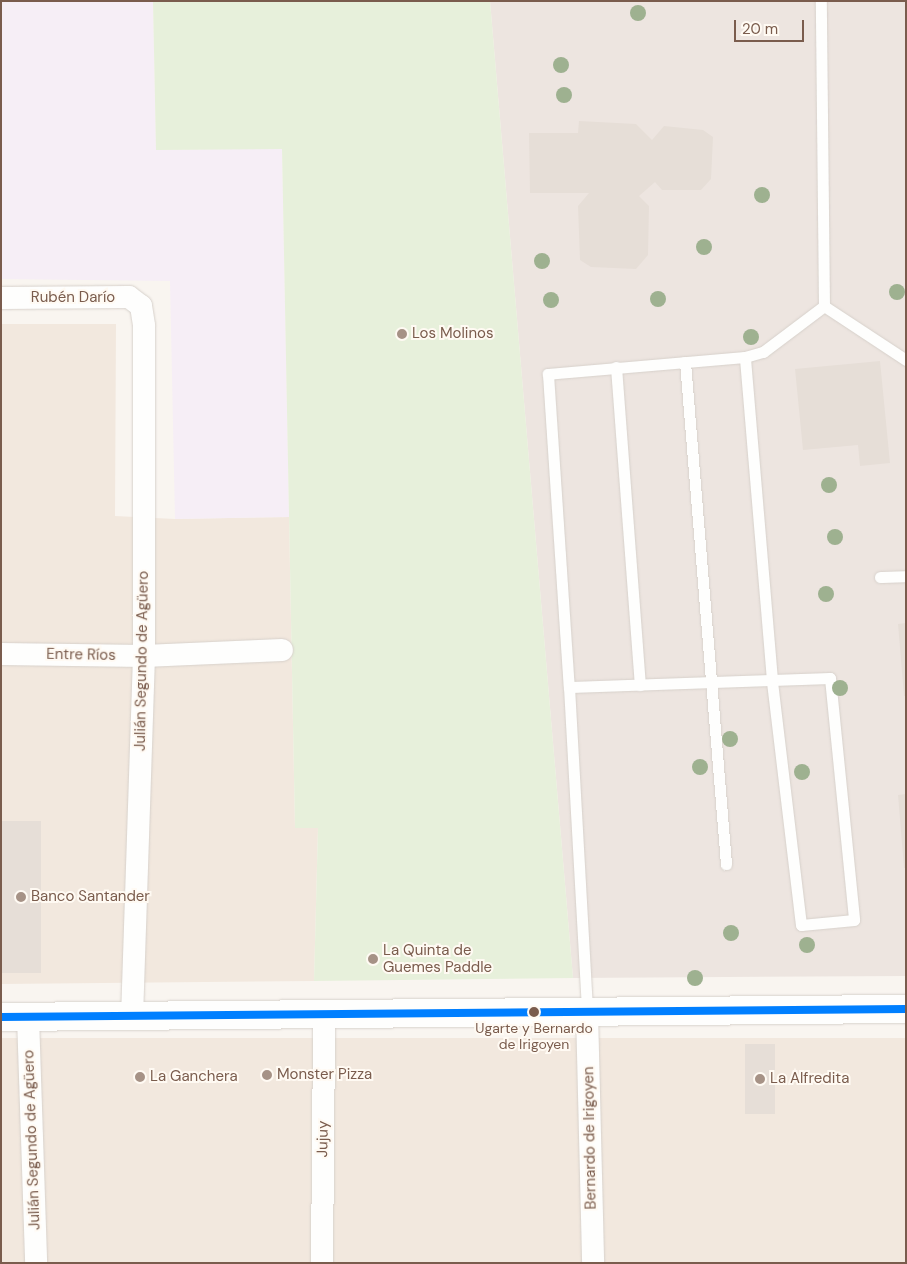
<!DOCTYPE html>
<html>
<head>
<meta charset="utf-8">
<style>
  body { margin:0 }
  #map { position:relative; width:907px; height:1264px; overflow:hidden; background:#f9f5f0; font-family:"DM Sans",sans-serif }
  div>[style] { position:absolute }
  .residential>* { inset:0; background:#f2e8de; transform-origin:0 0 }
  .industrial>* { inset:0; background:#ede5e0 }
  .education>* { inset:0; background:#f6eef6 }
  .green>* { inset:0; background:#e7f0db }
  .building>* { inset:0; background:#e6ded7; transform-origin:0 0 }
  .roads { filter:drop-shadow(0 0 1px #d7d1cb) drop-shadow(0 0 1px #d7d1cb) }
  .service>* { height:11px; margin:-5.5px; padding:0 5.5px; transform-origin:5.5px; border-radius:5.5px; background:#fefefd }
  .minor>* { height:22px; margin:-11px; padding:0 11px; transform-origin:11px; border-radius:11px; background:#fefefd }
  .tertiary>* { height:28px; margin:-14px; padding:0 14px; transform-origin:14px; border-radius:14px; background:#fefefd }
  .bus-1>* { height:8px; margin:-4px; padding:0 4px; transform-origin:4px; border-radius:4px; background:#007fff }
  .trees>* { width:16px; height:16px; margin:-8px; border-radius:50%; background:#9eb190 }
  .dots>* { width:14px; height:14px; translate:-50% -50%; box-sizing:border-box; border:2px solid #fffaf3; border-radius:50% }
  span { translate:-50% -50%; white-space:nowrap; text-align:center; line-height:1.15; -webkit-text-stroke:4px #fffaf3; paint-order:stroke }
  .bus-label { font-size:14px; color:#7a5c4d }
  .street-label { font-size:15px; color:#7a5c4d }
  .poi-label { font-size:15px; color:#7a5c4d }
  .left { translate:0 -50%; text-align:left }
  .frame { position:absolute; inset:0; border:2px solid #7a5c4d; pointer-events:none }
  .scale { position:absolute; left:734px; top:20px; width:70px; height:22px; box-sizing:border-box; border:2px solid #7a5c4d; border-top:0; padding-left:6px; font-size:15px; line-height:18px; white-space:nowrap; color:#7a5c4d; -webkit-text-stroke:4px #fffaf3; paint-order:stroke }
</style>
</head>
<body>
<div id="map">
  <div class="residential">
    <i style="clip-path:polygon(1px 324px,116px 324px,115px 516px,175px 519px,289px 517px,295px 828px,318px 827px,314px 981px,1px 984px)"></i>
    <i style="left:906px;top:1038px;width:225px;height:905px;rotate:90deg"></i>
  </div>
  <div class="industrial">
    <i style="clip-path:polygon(490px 1px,906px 1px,906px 976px,573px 978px)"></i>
  </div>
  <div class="education">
    <i style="clip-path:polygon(1px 1px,153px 1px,156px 150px,282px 148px,289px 517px,175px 519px,170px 281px,1px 279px)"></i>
  </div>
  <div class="green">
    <i style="clip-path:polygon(153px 1px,490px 1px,573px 978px,314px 981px,318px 828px,295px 828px,282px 149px,156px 150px)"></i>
  </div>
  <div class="building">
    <i style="clip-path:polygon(579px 121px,636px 124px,652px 140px,664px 126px,703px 130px,713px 137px,711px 179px,701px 190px,662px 190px,655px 182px,639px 196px,649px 206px,648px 255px,636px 269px,591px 267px,580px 260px,578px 206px,589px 193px,530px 193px,529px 133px,578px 133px)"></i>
    <i style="clip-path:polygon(880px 361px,890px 463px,860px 466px,858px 445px,803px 450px,795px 369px)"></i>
    <i style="clip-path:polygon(906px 623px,906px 696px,904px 696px,898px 624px)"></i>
    <i style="clip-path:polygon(906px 794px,906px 868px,904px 868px,898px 795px)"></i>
    <i style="left:1px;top:821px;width:40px;height:152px"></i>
    <i style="left:745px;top:1044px;width:30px;height:70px"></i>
  </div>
  <div class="roads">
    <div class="service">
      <i style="left:824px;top:306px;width:98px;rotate:33.4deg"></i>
      <i style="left:745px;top:357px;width:19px;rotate:-16deg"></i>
      <i style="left:763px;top:352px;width:76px;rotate:-37deg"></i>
      <i style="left:824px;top:306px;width:305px;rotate:-90.6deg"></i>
      <i style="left:685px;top:362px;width:504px;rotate:85.33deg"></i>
      <i style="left:616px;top:367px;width:319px;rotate:85.7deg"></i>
      <i style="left:880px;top:577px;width:26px;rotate:-2deg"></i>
      <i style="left:830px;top:678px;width:243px;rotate:84.3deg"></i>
      <i style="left:854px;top:920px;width:53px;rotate:174.6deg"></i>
      <i style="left:801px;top:925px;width:247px;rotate:-96.8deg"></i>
      <i style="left:772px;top:680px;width:58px;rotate:-2deg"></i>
      <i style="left:569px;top:687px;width:203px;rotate:-2deg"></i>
      <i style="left:772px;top:680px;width:324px;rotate:-94.8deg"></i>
      <i style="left:745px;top:357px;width:198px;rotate:175.1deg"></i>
      <i style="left:548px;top:374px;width:314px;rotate:86.2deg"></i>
      <i style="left:569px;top:687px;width:325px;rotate:86.8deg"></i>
    </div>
    <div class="minor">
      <i style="left:1px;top:298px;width:128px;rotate:-0.4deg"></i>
      <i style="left:129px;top:297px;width:15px;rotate:37deg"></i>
      <i style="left:141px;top:306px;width:20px;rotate:81deg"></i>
      <i style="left:144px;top:326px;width:330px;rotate:90deg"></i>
      <i style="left:144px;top:656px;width:360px;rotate:91.9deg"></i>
      <i style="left:1px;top:654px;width:143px;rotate:0.8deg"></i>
      <i style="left:144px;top:656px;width:138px;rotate:-2.5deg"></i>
      <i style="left:587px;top:1012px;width:251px;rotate:88.6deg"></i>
      <i style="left:28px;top:1017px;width:246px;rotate:88.1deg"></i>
      <i style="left:322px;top:1263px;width:248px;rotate:-89.5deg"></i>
    </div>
    <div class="tertiary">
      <i style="left:1px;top:1017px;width:905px;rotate:-0.51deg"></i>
    </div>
  </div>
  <div class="bus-1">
    <i style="left:1px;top:1017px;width:905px;rotate:-0.51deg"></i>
  </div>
  <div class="trees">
    <i style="left:638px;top:13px"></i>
    <i style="left:561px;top:65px"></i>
    <i style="left:564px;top:95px"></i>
    <i style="left:762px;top:195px"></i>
    <i style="left:704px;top:247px"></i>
    <i style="left:542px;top:261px"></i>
    <i style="left:897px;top:292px"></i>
    <i style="left:658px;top:299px"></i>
    <i style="left:551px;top:300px"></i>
    <i style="left:751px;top:337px"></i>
    <i style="left:829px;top:485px"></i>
    <i style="left:835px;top:537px"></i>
    <i style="left:826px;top:594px"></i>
    <i style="left:840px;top:688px"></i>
    <i style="left:730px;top:739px"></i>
    <i style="left:700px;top:767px"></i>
    <i style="left:802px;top:772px"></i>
    <i style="left:731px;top:933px"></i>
    <i style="left:807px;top:945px"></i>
    <i style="left:695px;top:978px"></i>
  </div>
  <div class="dots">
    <i style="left:402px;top:334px;background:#a69286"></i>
    <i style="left:21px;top:897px;background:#a69286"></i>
    <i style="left:373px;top:959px;background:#a69286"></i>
    <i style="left:534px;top:1012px;background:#7a5c4d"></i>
    <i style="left:267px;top:1075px;background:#a69286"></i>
    <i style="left:140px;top:1077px;background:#a69286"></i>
    <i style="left:760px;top:1079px;background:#a69286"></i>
  </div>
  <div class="bus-label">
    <span style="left:534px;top:1036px">Ugarte y Bernardo<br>de Irigoyen</span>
  </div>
  <div class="street-label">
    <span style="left:73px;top:298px">Rubén Darío</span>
    <span style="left:81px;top:655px;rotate:1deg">Entre Ríos</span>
    <span style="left:142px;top:661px;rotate:-89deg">Julián Segundo de Agüero</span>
    <span style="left:590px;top:1138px;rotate:-91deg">Bernardo de Irigoyen</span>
    <span style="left:323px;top:1139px;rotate:-89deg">Jujuy</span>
    <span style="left:32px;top:1140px;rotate:-92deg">Julián Segundo de Agüero</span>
  </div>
  <div class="poi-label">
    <span class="left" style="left:412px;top:334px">Los Molinos</span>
    <span class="left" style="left:31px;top:897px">Banco Santander</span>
    <span class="left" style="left:383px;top:959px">La Quinta de<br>Guemes Paddle</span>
    <span class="left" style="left:277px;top:1075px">Monster Pizza</span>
    <span class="left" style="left:150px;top:1077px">La Ganchera</span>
    <span class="left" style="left:770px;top:1079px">La Alfredita</span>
  </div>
  <div class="frame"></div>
  <div class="scale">20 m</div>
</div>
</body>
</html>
